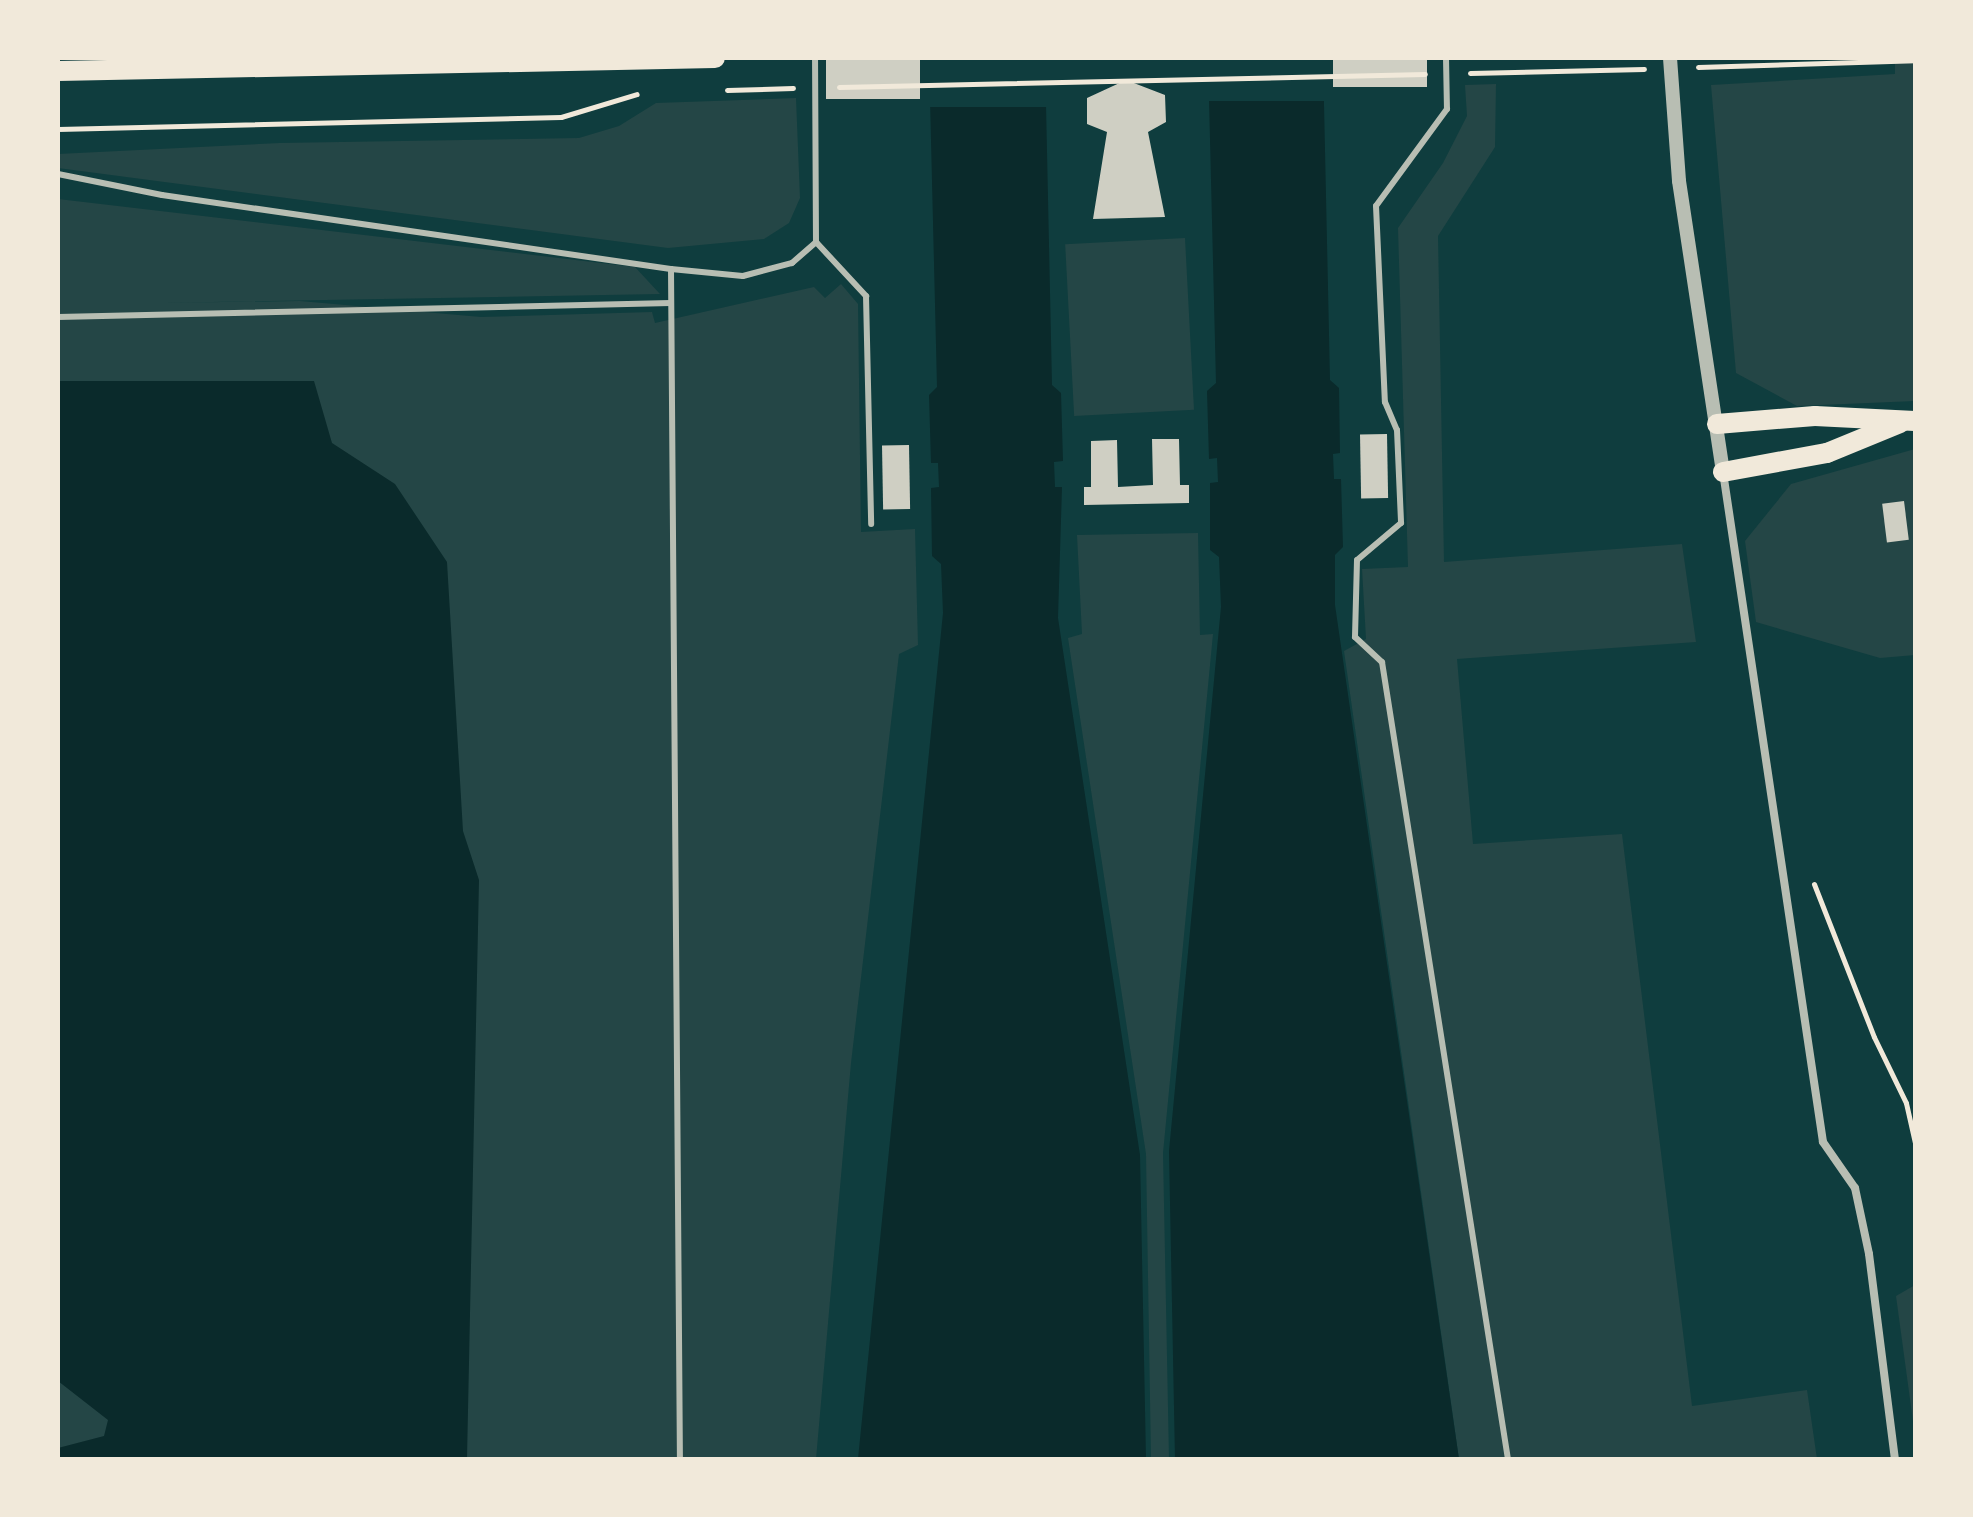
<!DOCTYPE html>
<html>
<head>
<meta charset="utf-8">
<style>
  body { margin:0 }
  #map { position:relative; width:1973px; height:1517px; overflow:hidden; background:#0f3d3e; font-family:Barlow,sans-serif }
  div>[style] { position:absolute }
  .green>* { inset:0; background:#244646; transform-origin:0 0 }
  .water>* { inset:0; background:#0a2a2b }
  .pier>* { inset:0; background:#0f3d3e; transform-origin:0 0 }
  .building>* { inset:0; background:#cfcfc3; transform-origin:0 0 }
  .path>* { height:5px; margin:-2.5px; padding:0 2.5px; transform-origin:2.5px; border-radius:2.5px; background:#f1e9da }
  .service>* { height:6px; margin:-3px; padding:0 3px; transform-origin:3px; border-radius:3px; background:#b8beb3 }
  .minor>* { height:8px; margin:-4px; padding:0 4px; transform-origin:4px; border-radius:4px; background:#b8beb3 }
  .tertiary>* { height:14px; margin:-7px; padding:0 7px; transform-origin:7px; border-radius:7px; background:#b8beb3 }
  .primary>* { height:20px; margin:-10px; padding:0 10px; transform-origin:10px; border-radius:10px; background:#f1e9da }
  span { translate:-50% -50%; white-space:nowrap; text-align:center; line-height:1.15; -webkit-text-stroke:8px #f1e9da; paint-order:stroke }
  .frame { position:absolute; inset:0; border:60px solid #f1e9da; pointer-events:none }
</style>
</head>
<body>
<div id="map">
  <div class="green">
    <i style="clip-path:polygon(1895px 58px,1915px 58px,1915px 401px,1797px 406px,1736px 373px,1711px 85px,1895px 74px)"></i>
    <i style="clip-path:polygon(1496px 84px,1495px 147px,1438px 236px,1444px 562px,1682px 544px,1696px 642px,1457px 659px,1473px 844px,1622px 834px,1692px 1406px,1807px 1390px,1817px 1459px,1459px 1459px,1344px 651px,1366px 639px,1362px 569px,1408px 567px,1398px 228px,1443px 163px,1467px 116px,1465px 85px)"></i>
    <i style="clip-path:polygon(796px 98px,800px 198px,789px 223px,764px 239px,668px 248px,58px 168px,58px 154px,280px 143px,579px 138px,619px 126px,656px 103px)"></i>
    <i style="clip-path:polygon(58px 199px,635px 267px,660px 294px,154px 303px,300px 301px,481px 317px,652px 312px,655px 323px,814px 287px,825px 298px,841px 284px,858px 304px,861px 532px,915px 529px,918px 645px,899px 654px,851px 1063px,816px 1459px,58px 1459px)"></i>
    <i style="left:1185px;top:238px;width:172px;height:120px;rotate:87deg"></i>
    <i style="clip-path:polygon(1915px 449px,1915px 655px,1880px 658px,1756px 622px,1745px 541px,1791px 484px)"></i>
    <i style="clip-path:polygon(1198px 533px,1200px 635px,1213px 634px,1163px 1153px,1169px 1459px,1151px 1459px,1146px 1154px,1068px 638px,1082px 634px,1077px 535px)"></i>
    <i style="clip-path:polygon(1915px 1285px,1915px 1436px,1896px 1296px)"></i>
  </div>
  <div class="water">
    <i style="clip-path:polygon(929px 58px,1045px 58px,1052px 385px,1061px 393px,1063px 461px,1054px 462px,1055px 487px,1062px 487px,1058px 618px,1140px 1155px,1146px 1459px,858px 1459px,943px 613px,941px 564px,932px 556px,931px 488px,939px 487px,938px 463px,931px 463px,929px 395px,937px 387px)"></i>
    <i style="clip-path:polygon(1208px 58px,1323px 58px,1330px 380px,1339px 388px,1340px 453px,1333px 454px,1334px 479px,1341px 479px,1343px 547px,1335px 555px,1335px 605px,1459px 1459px,1175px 1459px,1169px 1151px,1221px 607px,1219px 557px,1210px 550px,1210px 483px,1218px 482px,1217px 458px,1209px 459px,1207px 391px,1216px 383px)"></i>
    <i style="clip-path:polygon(58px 381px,314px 381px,332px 443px,395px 484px,447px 562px,463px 831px,479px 880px,467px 1459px,58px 1459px,58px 1448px,104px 1436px,108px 1420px,58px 1381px)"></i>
  </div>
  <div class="pier">
    <i style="left:925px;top:58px;width:124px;height:49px"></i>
    <i style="left:1204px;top:58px;width:123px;height:43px"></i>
  </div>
  <div class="building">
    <i style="left:826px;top:58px;width:94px;height:41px"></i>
    <i style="left:1333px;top:58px;width:94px;height:29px"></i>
    <i style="clip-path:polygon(1126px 80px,1165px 95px,1166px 122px,1148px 132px,1165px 217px,1093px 219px,1107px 132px,1087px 124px,1087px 98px)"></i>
    <i style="left:1387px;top:434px;width:64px;height:27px;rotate:89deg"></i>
    <i style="clip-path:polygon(1152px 439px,1179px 439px,1180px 485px,1189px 485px,1189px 503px,1084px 505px,1084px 487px,1091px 487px,1091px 441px,1117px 440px,1118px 487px,1153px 485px)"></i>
    <i style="left:909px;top:445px;width:64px;height:27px;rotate:89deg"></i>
    <i style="left:1904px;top:501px;width:39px;height:22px;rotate:83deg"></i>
  </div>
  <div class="path">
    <i style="left:1698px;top:67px;width:217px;rotate:-1.8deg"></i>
    <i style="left:1470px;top:73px;width:174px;rotate:-1.3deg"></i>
    <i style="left:839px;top:87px;width:586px;rotate:-1.27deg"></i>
    <i style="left:727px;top:90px;width:66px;rotate:-1.7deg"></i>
    <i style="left:58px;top:129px;width:503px;rotate:-1.37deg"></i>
    <i style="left:561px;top:117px;width:79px;rotate:-16.8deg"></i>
    <i style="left:1814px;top:884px;width:164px;rotate:68.6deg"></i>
    <i style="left:1874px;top:1037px;width:73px;rotate:64.1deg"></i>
    <i style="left:1906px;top:1103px;width:41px;rotate:77.3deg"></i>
  </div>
  <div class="service">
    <i style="left:1446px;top:58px;width:51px;rotate:88.9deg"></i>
    <i style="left:1447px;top:109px;width:120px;rotate:126.2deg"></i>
    <i style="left:1376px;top:206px;width:196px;rotate:87.4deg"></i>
    <i style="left:1385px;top:402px;width:30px;rotate:67deg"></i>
    <i style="left:1397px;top:430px;width:93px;rotate:87.5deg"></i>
    <i style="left:1401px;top:523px;width:57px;rotate:139.9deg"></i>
    <i style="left:1357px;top:560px;width:77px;rotate:91.5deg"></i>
    <i style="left:1355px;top:637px;width:37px;rotate:43deg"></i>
    <i style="left:1382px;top:662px;width:807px;rotate:81.02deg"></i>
    <i style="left:58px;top:174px;width:106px;rotate:11.4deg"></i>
    <i style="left:162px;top:195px;width:514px;rotate:8.27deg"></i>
    <i style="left:671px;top:269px;width:1190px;rotate:89.57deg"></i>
    <i style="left:816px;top:242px;width:74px;rotate:47.2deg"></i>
    <i style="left:866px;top:296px;width:228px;rotate:88.7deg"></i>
    <i style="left:671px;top:269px;width:72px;rotate:5.6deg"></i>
    <i style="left:743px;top:276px;width:51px;rotate:-14.9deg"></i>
    <i style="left:792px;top:263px;width:32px;rotate:-41deg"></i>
    <i style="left:816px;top:242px;width:184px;rotate:-90.3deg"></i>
    <i style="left:58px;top:317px;width:613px;rotate:-1.31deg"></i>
  </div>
  <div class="minor">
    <i style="left:1723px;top:472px;width:677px;rotate:81.51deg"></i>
    <i style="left:1823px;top:1142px;width:56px;rotate:55.2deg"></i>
    <i style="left:1855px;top:1188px;width:67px;rotate:78deg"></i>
    <i style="left:1869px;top:1254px;width:207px;rotate:82.8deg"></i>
  </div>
  <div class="tertiary">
    <i style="left:1670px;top:58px;width:123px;rotate:85.8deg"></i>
    <i style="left:1679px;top:181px;width:294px;rotate:81.4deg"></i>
  </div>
  <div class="primary">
    <i style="left:58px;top:71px;width:657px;rotate:-1.13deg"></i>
    <i style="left:1717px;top:424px;width:98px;rotate:-4.7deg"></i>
    <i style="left:1815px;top:416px;width:100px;rotate:2.9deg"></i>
    <i style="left:1723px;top:472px;width:106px;rotate:-10.4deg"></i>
    <i style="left:1827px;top:453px;width:79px;rotate:-22.3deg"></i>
  </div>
  <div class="frame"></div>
</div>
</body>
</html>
